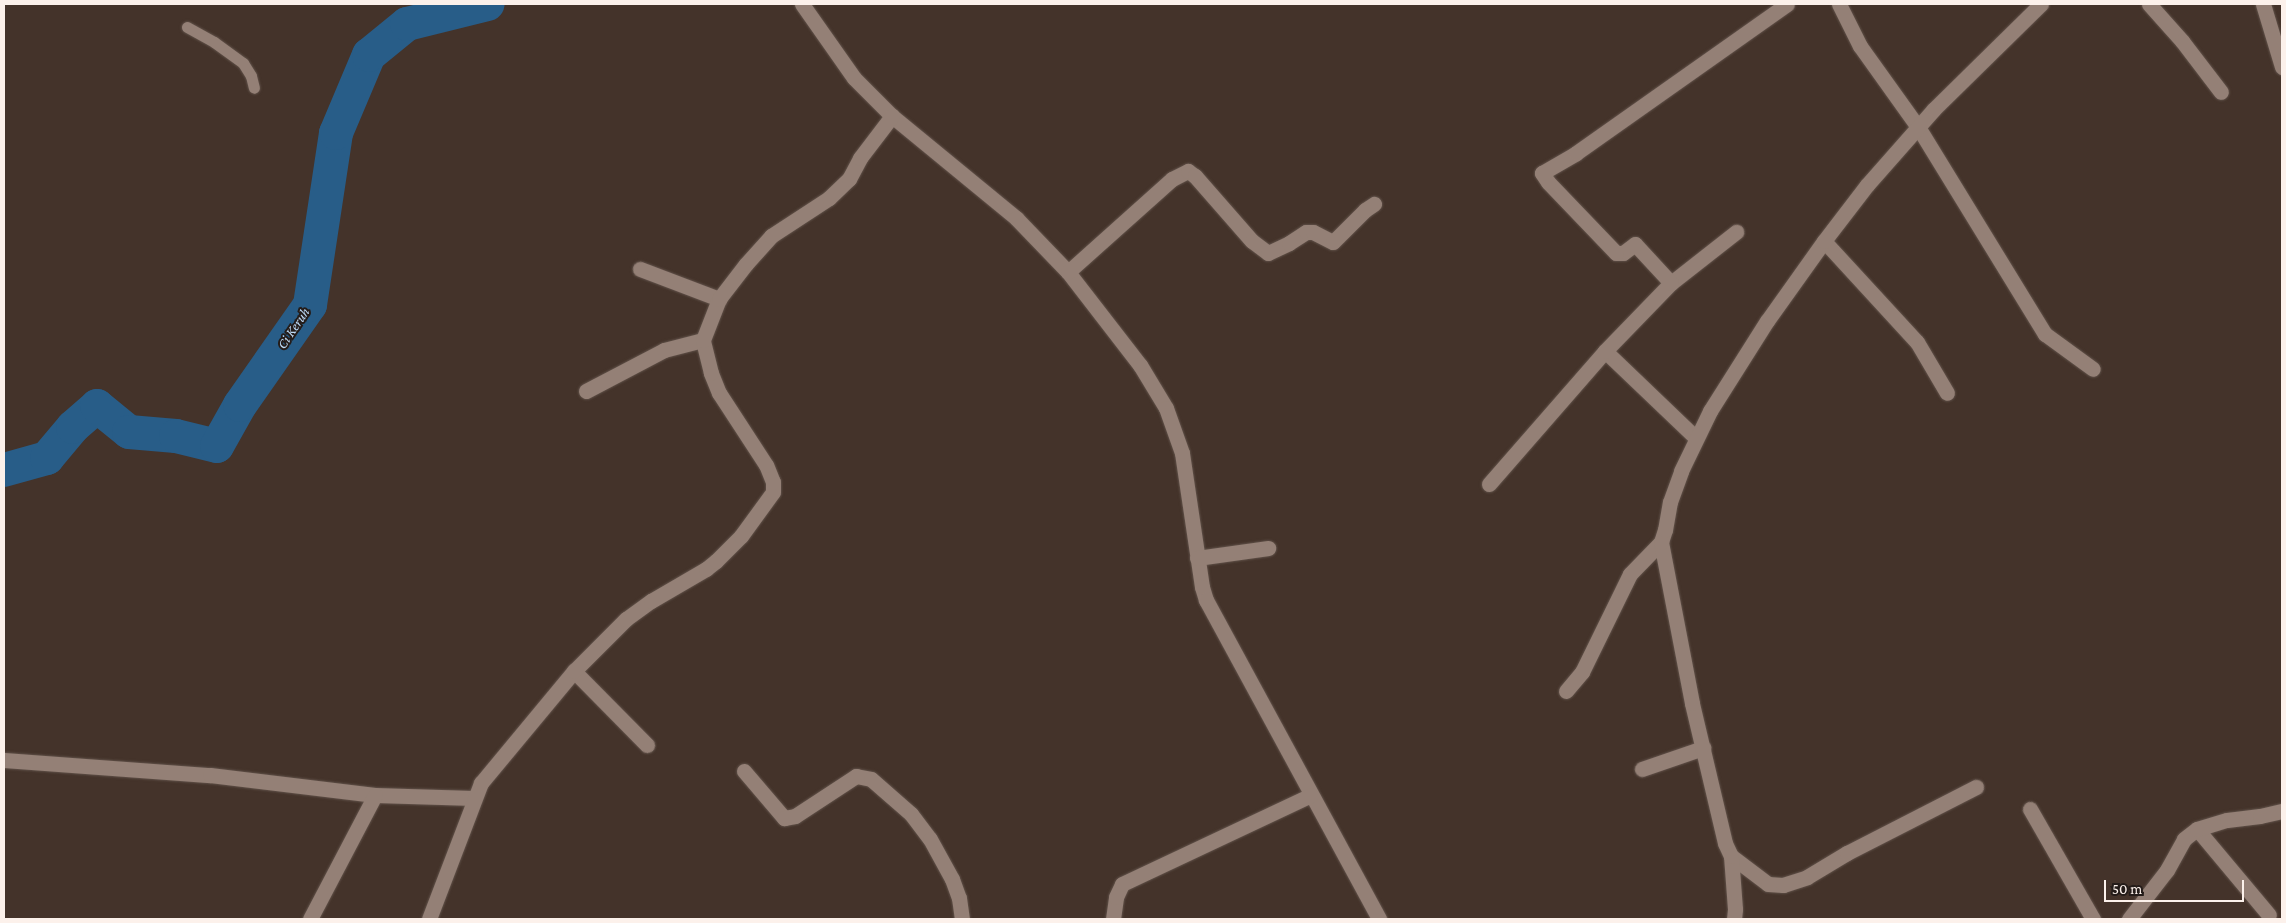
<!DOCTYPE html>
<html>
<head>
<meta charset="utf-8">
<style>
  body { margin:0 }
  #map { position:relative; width:2286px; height:923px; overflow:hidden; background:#44332a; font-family:"Crimson Pro",serif }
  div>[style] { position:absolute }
  .river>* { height:34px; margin:-17px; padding:0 17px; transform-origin:17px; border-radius:17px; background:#285d88 }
  .roads { filter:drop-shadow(0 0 1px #61524a) drop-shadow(0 0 1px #61524a) }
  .lane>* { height:11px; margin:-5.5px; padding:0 5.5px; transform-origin:5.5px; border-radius:5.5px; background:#948076 }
  .street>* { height:15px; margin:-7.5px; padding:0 7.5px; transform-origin:7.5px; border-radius:7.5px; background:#948076 }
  span { translate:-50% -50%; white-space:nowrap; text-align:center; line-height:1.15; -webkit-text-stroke:4px #241c19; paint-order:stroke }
  .water-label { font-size:14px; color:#bdd9f4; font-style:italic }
  .frame { position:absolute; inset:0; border:5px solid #fcf1eb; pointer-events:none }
  .scale { position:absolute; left:2104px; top:880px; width:140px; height:22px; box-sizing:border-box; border:2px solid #fcf1eb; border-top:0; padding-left:6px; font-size:15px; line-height:18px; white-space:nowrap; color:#fcf1eb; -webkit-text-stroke:4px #241c19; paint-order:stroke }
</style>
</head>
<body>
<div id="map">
  <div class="river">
    <i style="left:4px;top:470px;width:45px;rotate:-15.6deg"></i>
    <i style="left:47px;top:458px;width:40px;rotate:-50deg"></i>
    <i style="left:73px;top:427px;width:32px;rotate:-41deg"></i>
    <i style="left:97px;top:406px;width:41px;rotate:39.1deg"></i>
    <i style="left:129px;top:432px;width:47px;rotate:4.9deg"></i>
    <i style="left:176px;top:436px;width:42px;rotate:13.7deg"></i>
    <i style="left:217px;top:446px;width:47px;rotate:-60.7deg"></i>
    <i style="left:240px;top:405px;width:122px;rotate:-55deg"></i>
    <i style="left:310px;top:305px;width:174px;rotate:-81.4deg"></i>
    <i style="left:336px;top:133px;width:85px;rotate:-67.1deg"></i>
    <i style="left:369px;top:55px;width:49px;rotate:-39.2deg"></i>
    <i style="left:407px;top:24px;width:83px;rotate:-13.9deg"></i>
  </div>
  <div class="roads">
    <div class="lane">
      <i style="left:187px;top:27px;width:31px;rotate:29deg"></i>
      <i style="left:214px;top:42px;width:36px;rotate:36deg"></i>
      <i style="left:243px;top:63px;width:15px;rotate:58deg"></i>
      <i style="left:251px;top:76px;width:12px;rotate:76deg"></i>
    </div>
    <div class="street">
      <i style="left:802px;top:4px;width:90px;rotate:54.9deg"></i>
      <i style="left:854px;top:78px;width:54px;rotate:45deg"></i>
      <i style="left:892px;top:116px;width:161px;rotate:39.4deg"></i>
      <i style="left:1016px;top:218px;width:75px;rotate:46.1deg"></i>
      <i style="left:1068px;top:272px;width:118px;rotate:52.3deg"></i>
      <i style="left:1140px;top:365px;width:50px;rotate:58.8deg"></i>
      <i style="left:1166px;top:408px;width:48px;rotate:70.4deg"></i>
      <i style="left:1182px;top:453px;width:135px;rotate:81.5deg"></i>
      <i style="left:1202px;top:587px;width:14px;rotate:73deg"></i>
      <i style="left:1206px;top:600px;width:363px;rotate:61.5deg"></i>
      <i style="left:1839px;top:4px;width:47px;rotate:63.4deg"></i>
      <i style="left:1860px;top:46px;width:100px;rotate:54.4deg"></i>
      <i style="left:1918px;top:127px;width:243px;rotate:58.5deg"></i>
      <i style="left:2045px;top:334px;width:59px;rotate:36.1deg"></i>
      <i style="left:2149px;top:4px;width:50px;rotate:48.3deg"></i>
      <i style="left:2182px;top:41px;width:64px;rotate:52.6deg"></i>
      <i style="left:2263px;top:4px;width:66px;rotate:73.2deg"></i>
      <i style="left:1824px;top:241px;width:137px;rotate:47.4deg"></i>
      <i style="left:1917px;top:342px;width:59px;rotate:59.5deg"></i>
      <i style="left:640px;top:269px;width:85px;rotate:20.8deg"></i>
      <i style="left:1068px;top:272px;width:140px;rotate:-41.8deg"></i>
      <i style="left:1172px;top:179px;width:18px;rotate:-27deg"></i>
      <i style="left:1188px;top:171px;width:9px;rotate:36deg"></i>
      <i style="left:1195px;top:176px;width:86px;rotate:48.8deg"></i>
      <i style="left:1252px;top:241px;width:20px;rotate:37deg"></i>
      <i style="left:1268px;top:253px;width:23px;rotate:-25deg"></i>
      <i style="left:1289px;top:243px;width:20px;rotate:-33deg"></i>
      <i style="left:1306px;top:232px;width:7px"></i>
      <i style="left:1313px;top:232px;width:22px;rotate:27deg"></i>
      <i style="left:1333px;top:242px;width:45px;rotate:-45deg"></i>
      <i style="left:1365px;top:210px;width:11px;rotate:-34deg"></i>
      <i style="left:1671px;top:283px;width:83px;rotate:-38.1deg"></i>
      <i style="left:1605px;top:351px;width:126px;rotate:43.7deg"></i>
      <i style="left:586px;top:391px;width:88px;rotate:-27.7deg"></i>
      <i style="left:664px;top:350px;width:40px;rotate:-14.4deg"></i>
      <i style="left:1489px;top:484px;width:176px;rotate:-48.9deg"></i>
      <i style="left:1605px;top:351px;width:95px;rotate:-45.9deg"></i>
      <i style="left:1671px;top:283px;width:53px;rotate:-132.7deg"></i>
      <i style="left:1635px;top:244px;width:15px;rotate:143deg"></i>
      <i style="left:1623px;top:253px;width:7px;rotate:180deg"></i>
      <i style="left:1616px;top:253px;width:98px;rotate:-133.8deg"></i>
      <i style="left:1548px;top:182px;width:11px;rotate:-124deg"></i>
      <i style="left:1542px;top:173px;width:39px;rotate:-30deg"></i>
      <i style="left:1576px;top:153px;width:258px;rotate:-35.2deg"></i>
      <i style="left:1197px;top:558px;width:72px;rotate:-8deg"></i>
      <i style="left:574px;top:671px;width:104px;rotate:45.4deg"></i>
      <i style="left:1566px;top:691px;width:25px;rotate:-50deg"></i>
      <i style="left:1582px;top:672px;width:109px;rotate:-63.9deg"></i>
      <i style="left:1630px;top:574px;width:45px;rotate:-45.9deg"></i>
      <i style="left:4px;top:760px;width:207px;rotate:4.2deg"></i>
      <i style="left:210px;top:775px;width:166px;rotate:6.9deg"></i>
      <i style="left:375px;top:795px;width:99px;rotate:1.7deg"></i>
      <i style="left:1642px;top:769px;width:65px;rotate:-19deg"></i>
      <i style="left:744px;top:771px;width:62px;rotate:49.6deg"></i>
      <i style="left:784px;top:818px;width:11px;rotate:-10deg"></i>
      <i style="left:795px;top:816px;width:73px;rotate:-33.3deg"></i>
      <i style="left:856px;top:776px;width:15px;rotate:11deg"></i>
      <i style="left:871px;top:779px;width:53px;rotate:41.2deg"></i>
      <i style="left:911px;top:814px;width:31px;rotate:53deg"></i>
      <i style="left:930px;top:839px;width:46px;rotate:61.2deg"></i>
      <i style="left:952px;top:879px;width:20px;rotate:70deg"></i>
      <i style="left:959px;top:898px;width:21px;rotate:82deg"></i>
      <i style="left:2030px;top:809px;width:127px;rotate:60.2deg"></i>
      <i style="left:2197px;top:829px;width:112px;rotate:50.1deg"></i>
      <i style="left:1731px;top:856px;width:46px;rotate:37.1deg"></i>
      <i style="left:1768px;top:884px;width:15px;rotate:4deg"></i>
      <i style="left:1783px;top:885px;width:25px;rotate:-18deg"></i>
      <i style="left:1807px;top:877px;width:47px;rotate:-31deg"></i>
      <i style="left:1847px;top:853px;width:145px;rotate:-27.1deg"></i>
      <i style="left:310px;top:919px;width:140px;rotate:-62.3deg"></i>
      <i style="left:429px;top:919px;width:146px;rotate:-69.1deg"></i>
      <i style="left:481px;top:783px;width:146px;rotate:-50.3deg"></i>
      <i style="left:574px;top:671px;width:74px;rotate:-45deg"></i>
      <i style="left:626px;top:619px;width:31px;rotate:-36deg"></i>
      <i style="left:651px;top:601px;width:64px;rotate:-30.2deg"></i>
      <i style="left:706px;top:569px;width:13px;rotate:-39deg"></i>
      <i style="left:716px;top:561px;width:35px;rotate:-45deg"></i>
      <i style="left:741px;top:536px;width:54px;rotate:-54deg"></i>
      <i style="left:773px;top:492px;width:10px;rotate:-90deg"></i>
      <i style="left:773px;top:482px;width:18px;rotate:-112deg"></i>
      <i style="left:766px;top:465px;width:86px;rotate:-123.1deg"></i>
      <i style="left:719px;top:393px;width:22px;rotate:-112deg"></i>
      <i style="left:711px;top:373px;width:34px;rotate:-104deg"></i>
      <i style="left:703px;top:340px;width:44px;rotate:-68.7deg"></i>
      <i style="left:719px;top:299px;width:44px;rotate:-52.4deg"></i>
      <i style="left:746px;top:264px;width:38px;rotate:-48deg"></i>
      <i style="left:771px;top:236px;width:69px;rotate:-33.2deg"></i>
      <i style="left:829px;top:198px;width:28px;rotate:-44deg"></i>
      <i style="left:849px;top:179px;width:24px;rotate:-62deg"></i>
      <i style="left:860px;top:158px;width:53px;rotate:-52.7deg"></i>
      <i style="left:1113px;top:919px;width:22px;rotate:-82deg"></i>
      <i style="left:1116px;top:897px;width:14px;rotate:-65deg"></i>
      <i style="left:1122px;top:884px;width:209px;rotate:-25.2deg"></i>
      <i style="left:1734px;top:919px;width:10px;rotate:-84deg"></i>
      <i style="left:1735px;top:909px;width:53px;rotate:-94.3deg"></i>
      <i style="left:1731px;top:856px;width:14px;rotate:-115deg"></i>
      <i style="left:1725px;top:843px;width:144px;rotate:-103.3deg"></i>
      <i style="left:1692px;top:703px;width:164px;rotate:-100.9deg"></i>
      <i style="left:1661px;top:542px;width:13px;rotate:-72deg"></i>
      <i style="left:1665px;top:530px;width:28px;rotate:-80deg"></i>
      <i style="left:1670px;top:502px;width:33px;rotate:-70deg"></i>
      <i style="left:1681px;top:471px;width:67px;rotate:-64.2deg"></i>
      <i style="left:1710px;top:411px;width:107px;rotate:-57.7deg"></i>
      <i style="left:1767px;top:321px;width:98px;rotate:-54.5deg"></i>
      <i style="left:1824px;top:241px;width:71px;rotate:-52.5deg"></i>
      <i style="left:1867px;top:185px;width:101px;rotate:-48.6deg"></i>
      <i style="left:1934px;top:109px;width:150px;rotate:-44.5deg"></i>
      <i style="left:2129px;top:919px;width:62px;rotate:-52.2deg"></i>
      <i style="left:2167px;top:870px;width:35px;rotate:-61deg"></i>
      <i style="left:2184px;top:839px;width:16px;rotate:-38deg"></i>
      <i style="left:2197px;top:829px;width:31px;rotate:-17deg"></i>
      <i style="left:2227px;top:820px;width:33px;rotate:-7deg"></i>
      <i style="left:2260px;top:816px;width:23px;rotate:-13deg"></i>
    </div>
  </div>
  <div class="water-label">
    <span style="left:293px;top:328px;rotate:-56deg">Ci Keruh</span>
  </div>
  <div class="frame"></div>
  <div class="scale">50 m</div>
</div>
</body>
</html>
